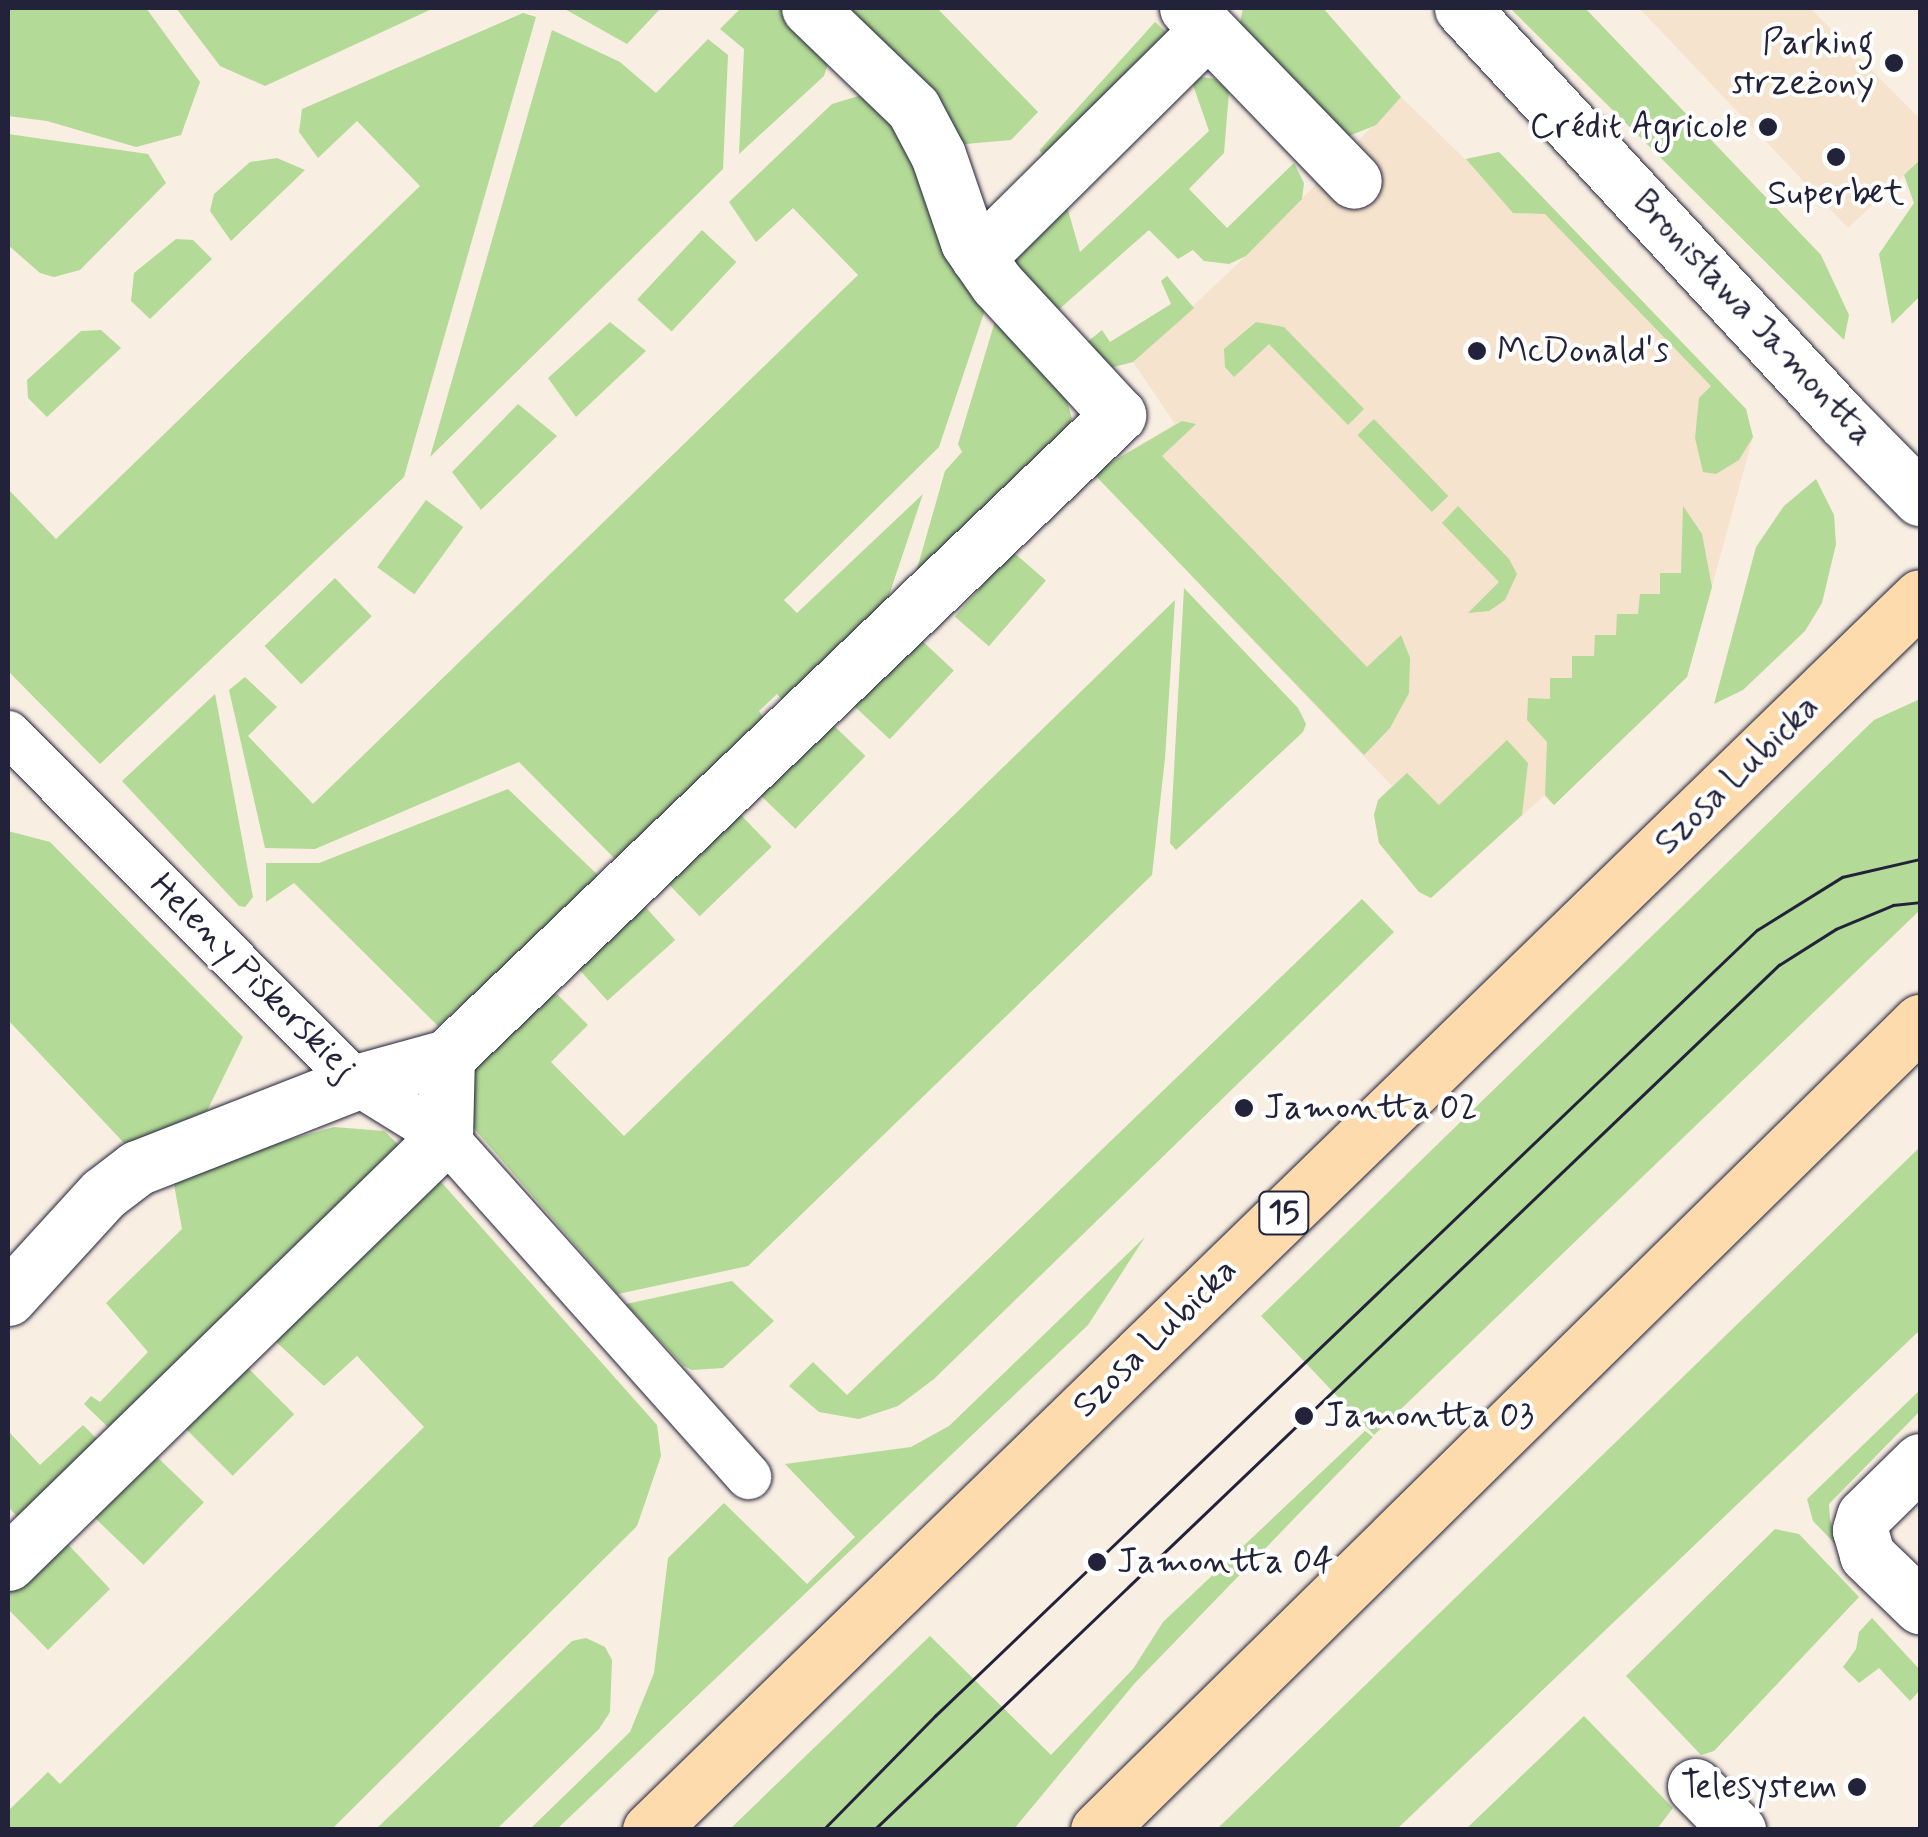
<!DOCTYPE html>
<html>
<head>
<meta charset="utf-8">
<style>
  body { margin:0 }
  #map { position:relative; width:1928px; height:1837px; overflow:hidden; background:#f9eee2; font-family:Mynerve,sans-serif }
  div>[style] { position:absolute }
  .built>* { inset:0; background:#f5e3cd }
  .green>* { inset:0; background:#b3da96; transform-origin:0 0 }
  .roads { filter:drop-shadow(0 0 2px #22223b) drop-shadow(0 0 2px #22223b) }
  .pedestrian>* { height:45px; margin:-22.5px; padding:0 22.5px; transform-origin:22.5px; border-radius:22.5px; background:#fff }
  .minor>* { height:55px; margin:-27.5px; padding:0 27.5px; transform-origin:27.5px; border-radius:27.5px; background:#fff }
  .tertiary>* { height:55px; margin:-27.5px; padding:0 27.5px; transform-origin:27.5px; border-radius:27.5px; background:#fff }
  .primary>* { height:55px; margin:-27.5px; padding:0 27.5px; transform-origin:27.5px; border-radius:27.5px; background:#fedbac }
  .tram>* { height:2.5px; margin:-1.25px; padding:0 1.25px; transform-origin:1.25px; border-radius:1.25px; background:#22223b }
  .dots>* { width:28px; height:28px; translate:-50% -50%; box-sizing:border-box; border:5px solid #fff; border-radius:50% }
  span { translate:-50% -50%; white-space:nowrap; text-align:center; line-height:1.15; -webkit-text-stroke:8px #fff; paint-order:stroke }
  .shield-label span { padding:2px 8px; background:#fff; border:2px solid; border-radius:8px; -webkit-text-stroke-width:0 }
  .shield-label { font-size:32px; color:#22223b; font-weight:700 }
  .poi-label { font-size:35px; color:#22223b }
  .right { translate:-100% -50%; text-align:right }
  .left { translate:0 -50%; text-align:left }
  .street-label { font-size:35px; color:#22223b }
  .frame { position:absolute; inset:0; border:10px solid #22223b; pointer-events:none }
</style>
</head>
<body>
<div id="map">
  <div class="built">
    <i style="clip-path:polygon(1639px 8px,1810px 8px,1920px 119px,1920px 160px,1848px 228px)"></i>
    <i style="clip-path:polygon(1401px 97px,1465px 159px,1499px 152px,1746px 409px,1753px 437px,1687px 677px,1554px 805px,1544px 796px,1431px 898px,1419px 892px,1379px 843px,1374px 815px,1378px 800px,1392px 786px,1093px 473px,1175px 424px,1133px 362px,1246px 256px)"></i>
  </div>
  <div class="green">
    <i style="clip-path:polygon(8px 8px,146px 8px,200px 82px,181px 135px,136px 147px,47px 121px,8px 116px)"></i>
    <i style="clip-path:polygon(176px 8px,434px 8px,265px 86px,220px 66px)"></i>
    <i style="clip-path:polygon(563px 8px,661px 8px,627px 44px)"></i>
    <i style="clip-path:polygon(741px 8px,785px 8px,829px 60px,824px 76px,739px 154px,744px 49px,720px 29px)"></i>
    <i style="clip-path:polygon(841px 8px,937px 8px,1038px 112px,1011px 140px,955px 145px)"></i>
    <i style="clip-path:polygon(1243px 8px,1323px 8px,1401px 97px,1376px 125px,1344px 138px,1238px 33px)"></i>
    <i style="clip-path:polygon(1510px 8px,1585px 8px,1821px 255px,1849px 315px,1844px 340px)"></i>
    <i style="clip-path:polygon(523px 13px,536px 17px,404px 477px,100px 764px,8px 671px,8px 489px,56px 539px,420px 186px,357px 121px,318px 158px,299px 132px,302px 109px)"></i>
    <i style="left:1155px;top:22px;width:27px;height:173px;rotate:42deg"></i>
    <i style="clip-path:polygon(552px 30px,620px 62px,656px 93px,708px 39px,728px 55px,723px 169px,430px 457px)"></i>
    <i style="clip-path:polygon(1202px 77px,1215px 79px,1229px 92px,1224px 153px,1189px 189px,1227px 228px,1294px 163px,1304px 183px,1302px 199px,1246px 256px,1229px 264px,1204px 261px,1193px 250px,1178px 259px,1149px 230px,1048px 319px,1016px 269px,1015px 256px,1066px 203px,1080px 252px,1209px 131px,1192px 82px)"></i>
    <i style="clip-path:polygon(862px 95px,883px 103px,986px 307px,939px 447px,784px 600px,797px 613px,923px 494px,880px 622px,789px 707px,777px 694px,759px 711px,769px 725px,621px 865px,519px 762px,315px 849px,265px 848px,229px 690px,245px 677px,277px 707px,248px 736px,313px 804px,858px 275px,793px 208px,756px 242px,729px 202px,832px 104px)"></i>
    <i style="clip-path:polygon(8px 134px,148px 154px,166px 183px,80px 270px,54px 277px,40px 273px,8px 245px)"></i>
    <i style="clip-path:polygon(1499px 152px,1746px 409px,1753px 437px,1739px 460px,1716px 474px,1703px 472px,1695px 438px,1699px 398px,1711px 386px,1545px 214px,1513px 213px,1466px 159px)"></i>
    <i style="clip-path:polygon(277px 158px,305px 170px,231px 241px,210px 211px,214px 194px,250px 162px)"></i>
    <i style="clip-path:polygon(1920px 160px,1920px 296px,1892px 324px,1879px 254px,1914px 203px,1904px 175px)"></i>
    <i style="left:702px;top:230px;width:47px;height:95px;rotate:43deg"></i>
    <i style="clip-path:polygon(176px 239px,193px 240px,212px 259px,150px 319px,131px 301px,134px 273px)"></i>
    <i style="clip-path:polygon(1167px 276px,1194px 308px,1133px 362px,1106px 369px,1074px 353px,1102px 330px,1110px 342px,1171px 304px,1161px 281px)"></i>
    <i style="clip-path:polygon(996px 318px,1066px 397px,1072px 419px,1068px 432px,913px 583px,945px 471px,962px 452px,958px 444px)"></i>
    <i style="clip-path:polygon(610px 322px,646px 351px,576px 417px,548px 378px)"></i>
    <i style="clip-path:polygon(1256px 322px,1284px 327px,1364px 409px,1348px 425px,1269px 344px,1234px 377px,1225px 367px,1224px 349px)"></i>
    <i style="clip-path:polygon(101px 330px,121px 348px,47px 417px,28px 398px,27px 380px,81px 331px)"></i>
    <i style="clip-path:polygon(518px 404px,557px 436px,481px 510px,452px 472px)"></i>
    <i style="left:1374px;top:419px;width:107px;height:23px;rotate:46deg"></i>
    <i style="clip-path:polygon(1182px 421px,1196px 424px,1162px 456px,1367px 667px,1401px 635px,1410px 658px,1409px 693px,1390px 728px,1364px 755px,1093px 473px)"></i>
    <i style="clip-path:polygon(1816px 479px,1834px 515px,1836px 544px,1822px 603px,1805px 631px,1743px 690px,1714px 704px,1756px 547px,1784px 506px)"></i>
    <i style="left:426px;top:500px;width:46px;height:83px;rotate:36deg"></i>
    <i style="clip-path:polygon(1458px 506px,1509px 559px,1517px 574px,1505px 600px,1489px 611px,1468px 613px,1499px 582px,1442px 523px)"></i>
    <i style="clip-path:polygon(1683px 506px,1702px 534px,1712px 587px,1687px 677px,1554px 805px,1545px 795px,1547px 742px,1527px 720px,1528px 698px,1550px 699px,1550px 678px,1572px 678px,1572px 656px,1594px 656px,1595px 635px,1616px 635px,1617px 614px,1638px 614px,1640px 594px,1660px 594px,1660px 573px,1681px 573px)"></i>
    <i style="left:1012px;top:551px;width:45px;height:87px;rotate:41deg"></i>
    <i style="left:335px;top:578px;width:53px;height:98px;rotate:46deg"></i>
    <i style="clip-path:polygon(1184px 588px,1298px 708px,1306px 724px,1303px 732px,1176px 850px,1170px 843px)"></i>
    <i style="clip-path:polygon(1175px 600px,1165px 758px,1152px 875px,748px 1266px,618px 1294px,465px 1118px,458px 1081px,539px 998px,557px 994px,588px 1025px,551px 1062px,624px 1136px)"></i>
    <i style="left:918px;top:637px;width:49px;height:94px;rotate:43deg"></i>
    <i style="clip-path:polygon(215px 694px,253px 897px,245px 907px,239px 906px,122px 781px)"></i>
    <i style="clip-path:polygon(1920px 699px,1920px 910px,1374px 1435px,1261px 1316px,1874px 720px)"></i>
    <i style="left:828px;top:720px;width:52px;height:101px;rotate:44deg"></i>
    <i style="clip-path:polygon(1507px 740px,1528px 763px,1522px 815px,1431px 898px,1419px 892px,1379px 843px,1374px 815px,1378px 800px,1407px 773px,1439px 805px)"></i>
    <i style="clip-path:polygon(508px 789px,602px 879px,438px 1026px,294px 883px,266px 902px,266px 863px,319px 863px)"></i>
    <i style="left:739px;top:813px;width:47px;height:100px;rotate:46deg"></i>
    <i style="clip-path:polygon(8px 831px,50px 842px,243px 1037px,207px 1111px,125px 1144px,8px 1020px)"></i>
    <i style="clip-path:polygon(1362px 899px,1394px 932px,934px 1379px,898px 1406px,859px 1419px,819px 1412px,789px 1386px,813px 1362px,847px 1395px)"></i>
    <i style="left:641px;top:902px;width:51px;height:91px;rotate:48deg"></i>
    <i style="clip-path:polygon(334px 1127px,384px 1131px,400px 1146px,111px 1430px,84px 1404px,91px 1396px,100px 1402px,148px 1352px,106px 1303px,182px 1229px,172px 1173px)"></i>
    <i style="clip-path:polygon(1920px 1147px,1920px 1330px,1397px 1829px,1217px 1829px)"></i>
    <i style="clip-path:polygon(434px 1174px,657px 1425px,661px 1456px,637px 1526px,332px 1829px,8px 1830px,8px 1811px,48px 1772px,60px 1784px,424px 1427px,357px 1356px,324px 1386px,272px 1338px)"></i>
    <i style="clip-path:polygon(1145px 1237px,1088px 1325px,557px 1829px,530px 1829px,630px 1732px,654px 1673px,668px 1558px,724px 1503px,807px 1584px,855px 1537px,785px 1464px,911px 1447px,949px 1426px)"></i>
    <i style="clip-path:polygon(732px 1281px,774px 1321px,723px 1368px,692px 1370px,684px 1366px,626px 1304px)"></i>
    <i style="left:244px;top:1364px;width:71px;height:87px;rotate:45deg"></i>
    <i style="clip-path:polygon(1920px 1390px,1920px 1411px,1829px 1504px,1830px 1520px,1843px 1552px,1813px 1521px,1807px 1499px)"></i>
    <i style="clip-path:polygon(83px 1425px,99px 1441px,21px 1520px,8px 1507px,8px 1431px,40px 1465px)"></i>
    <i style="clip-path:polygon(1365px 1431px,1373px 1437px,1134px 1684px,1014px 1829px,730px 1829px,930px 1636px,1051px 1755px,1133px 1669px,1163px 1622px)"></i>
    <i style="left:155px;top:1455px;width:68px;height:87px;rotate:44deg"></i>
    <i style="clip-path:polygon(1775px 1529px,1799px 1534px,1859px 1597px,1714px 1751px,1701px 1755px,1626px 1676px)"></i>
    <i style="clip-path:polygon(63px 1539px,110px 1589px,48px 1650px,8px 1609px,8px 1592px)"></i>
    <i style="clip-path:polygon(1872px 1618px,1920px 1670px,1920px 1690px,1910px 1701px,1879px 1668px,1859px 1683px,1843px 1667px,1856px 1649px,1859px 1632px)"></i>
    <i style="clip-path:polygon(586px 1638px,605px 1647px,612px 1660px,610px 1712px,599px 1729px,497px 1829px,376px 1829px,572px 1641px)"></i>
    <i style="clip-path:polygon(1584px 1716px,1673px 1808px,1657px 1829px,1466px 1829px)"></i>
  </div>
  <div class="roads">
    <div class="pedestrian">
      <i style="left:8px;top:733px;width:493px;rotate:45.1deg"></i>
      <i style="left:356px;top:1082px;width:105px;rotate:31.7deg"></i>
      <i style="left:445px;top:1137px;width:455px;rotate:48.2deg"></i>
    </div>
    <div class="minor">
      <i style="left:1187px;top:8px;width:240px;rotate:46deg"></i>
      <i style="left:978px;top:257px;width:322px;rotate:-44.7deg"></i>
      <i style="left:8px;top:1298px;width:141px;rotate:-47.6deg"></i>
      <i style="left:103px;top:1194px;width:43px;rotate:-37.4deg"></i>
      <i style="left:137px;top:1168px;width:235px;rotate:-21.4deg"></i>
      <i style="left:356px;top:1082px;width:94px;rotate:-15.4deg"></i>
      <i style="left:447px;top:1057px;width:929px;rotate:-43.73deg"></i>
      <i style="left:1118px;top:415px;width:178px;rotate:-132.7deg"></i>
      <i style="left:997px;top:284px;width:51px;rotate:-124.6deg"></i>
      <i style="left:968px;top:242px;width:92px;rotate:-109deg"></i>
      <i style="left:938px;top:155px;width:53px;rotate:-118deg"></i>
      <i style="left:913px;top:108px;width:144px;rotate:-136.1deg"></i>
      <i style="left:1920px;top:1461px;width:78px;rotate:135.5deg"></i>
      <i style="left:1864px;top:1516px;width:15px;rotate:106deg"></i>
      <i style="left:1860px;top:1530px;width:26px;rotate:74deg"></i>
      <i style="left:1867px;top:1555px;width:74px;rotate:43.9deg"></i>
      <i style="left:8px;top:1563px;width:610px;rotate:-44.27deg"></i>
      <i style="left:445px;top:1137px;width:80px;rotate:-88.6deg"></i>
      <i style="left:1695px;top:1786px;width:62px;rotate:45.7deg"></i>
    </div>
    <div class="tertiary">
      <i style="left:1462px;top:8px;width:561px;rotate:47.24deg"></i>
      <i style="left:1843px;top:420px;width:110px;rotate:45.4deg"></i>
    </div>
    <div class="primary">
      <i style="left:650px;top:1830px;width:1770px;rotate:-44.15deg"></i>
      <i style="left:1098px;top:1830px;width:1153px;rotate:-44.51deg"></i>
    </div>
  </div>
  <div class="tram">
    <i style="left:823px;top:1830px;width:160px;rotate:-45.5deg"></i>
    <i style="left:935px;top:1716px;width:1137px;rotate:-43.72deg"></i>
    <i style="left:1757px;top:930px;width:100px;rotate:-31.9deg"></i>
    <i style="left:1842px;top:877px;width:80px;rotate:-13deg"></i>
    <i style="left:874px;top:1830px;width:1252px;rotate:-43.71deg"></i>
    <i style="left:1779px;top:965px;width:67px;rotate:-32.3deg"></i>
    <i style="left:1836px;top:929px;width:62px;rotate:-22.8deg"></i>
    <i style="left:1893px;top:905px;width:27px;rotate:-6deg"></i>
  </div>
  <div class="dots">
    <i style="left:1894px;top:63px;background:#22223b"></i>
    <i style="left:1768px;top:127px;background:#22223b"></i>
    <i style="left:1836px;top:157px;background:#22223b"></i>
    <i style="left:1477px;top:351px;background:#22223b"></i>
    <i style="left:1244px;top:1108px;background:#22223b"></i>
    <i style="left:1304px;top:1416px;background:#22223b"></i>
    <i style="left:1097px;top:1562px;background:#22223b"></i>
    <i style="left:1857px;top:1787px;background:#22223b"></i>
  </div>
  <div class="shield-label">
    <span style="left:1284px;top:1213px">15</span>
  </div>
  <div class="poi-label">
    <span class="right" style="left:1874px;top:63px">Parking<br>strzeżony</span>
    <span class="right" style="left:1748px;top:127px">Crédit Agricole</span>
    <span style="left:1836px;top:194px">Superbet</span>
    <span class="left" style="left:1497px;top:351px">McDonald's</span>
    <span class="left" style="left:1264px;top:1108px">Jamontta 02</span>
    <span class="left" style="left:1324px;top:1416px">Jamontta 03</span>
    <span class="left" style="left:1117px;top:1562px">Jamontta 04</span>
    <span class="right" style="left:1837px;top:1787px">Telesystem</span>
  </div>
  <div class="street-label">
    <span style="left:1753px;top:318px;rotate:47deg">Bronisława Jamontta</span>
    <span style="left:1737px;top:775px;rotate:-44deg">Szosa Lubicka</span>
    <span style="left:253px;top:977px;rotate:45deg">Heleny Piskorskiej</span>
    <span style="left:1155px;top:1338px;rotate:-44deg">Szosa Lubicka</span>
  </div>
  <div class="frame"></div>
</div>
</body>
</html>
